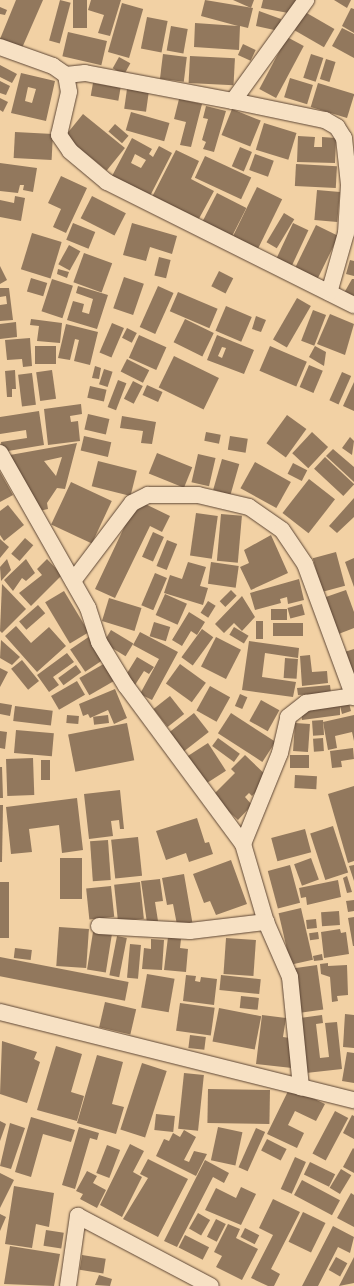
<!DOCTYPE html>
<html>
<head>
<meta charset="utf-8">
<style>
  body { margin:0 }
  #map { position:relative; width:354px; height:1286px; overflow:hidden; background:#f2d1a4; font-family:"EB Garamond",serif }
  div>[style] { position:absolute }
  .building>* { inset:0; background:#92785d; transform-origin:0 0 }
  .roads { filter:drop-shadow(0 0 1px #5d4635) drop-shadow(0 0 1px #5d4635) }
  .street>* { height:16px; margin:-8px; padding:0 8px; transform-origin:8px; border-radius:8px; background:#f7e1c4 }
  span { translate:-50% -50%; white-space:nowrap; text-align:center; line-height:1.15; -webkit-text-stroke:3px #f7e1c4; paint-order:stroke }
</style>
</head>
<body>
<div id="map">
  <div class="building">
    <i style="clip-path:polygon(16px 0,43px 0,22px 48px,0 39px)"></i>
    <i style="left:60px;top:0;width:11px;height:42px;rotate:15deg"></i>
    <i style="left:73px;top:0;width:14px;height:28px"></i>
    <i style="clip-path:polygon(91px 0,121px 0,110px 36px,98px 33px,104px 15px,88px 10px)"></i>
    <i style="clip-path:polygon(205px 0,253px 8px,248px 28px,240px 26px,239px 50px,194px 47px,195px 23px,238px 26px,201px 16px)"></i>
    <i style="clip-path:polygon(233px 0,254px 0,251px 8px)"></i>
    <i style="clip-path:polygon(263px 0,296px 0,294px 14px,261px 8px)"></i>
    <i style="clip-path:polygon(334px 0,351px 0,347px 8px)"></i>
    <i style="left:122px;top:3px;width:22px;height:51px;rotate:16deg"></i>
    <i style="clip-path:polygon(0 7px,7px 10px,5px 15px,0 14px)"></i>
    <i style="clip-path:polygon(351px 8px,354px 9px,354px 33px,342px 26px)"></i>
    <i style="clip-path:polygon(259px 11px,281px 19px,279px 31px,256px 26px)"></i>
    <i style="left:305px;top:12px;width:34px;height:21px;rotate:30deg"></i>
    <i style="left:147px;top:17px;width:21px;height:32px;rotate:11deg"></i>
    <i style="left:171px;top:26px;width:17px;height:25px;rotate:10deg"></i>
    <i style="clip-path:polygon(342px 28px,354px 34px,354px 58px,332px 46px)"></i>
    <i style="left:68px;top:32px;width:40px;height:25px;rotate:13deg"></i>
    <i style="left:287px;top:37px;width:19px;height:59px;rotate:28deg"></i>
    <i style="left:243px;top:44px;width:14px;height:12px;rotate:25deg"></i>
    <i style="left:163px;top:54px;width:24px;height:25px;rotate:7deg"></i>
    <i style="left:311px;top:54px;width:13px;height:25px;rotate:18deg"></i>
    <i style="left:190px;top:56px;width:45px;height:27px;rotate:3deg"></i>
    <i style="left:119px;top:57px;width:13px;height:13px;rotate:29deg"></i>
    <i style="left:326px;top:59px;width:10px;height:21px;rotate:17deg"></i>
    <i style="clip-path:polygon(0 65px,17px 74px,12px 83px,0 77px)"></i>
    <i style="clip-path:polygon(evenodd,21px 73px,55px 81px,46px 121px,11px 113px,21px 73px,28px 87px,36px 89px,32px 103px,25px 101px,28px 87px)"></i>
    <i style="left:290px;top:78px;width:24px;height:20px;rotate:17deg"></i>
    <i style="clip-path:polygon(0 81px,10px 86px,6px 95px,0 93px)"></i>
    <i style="left:93px;top:83px;width:28px;height:13px;rotate:10deg"></i>
    <i style="left:318px;top:83px;width:38px;height:25px;rotate:17deg"></i>
    <i style="left:127px;top:89px;width:22px;height:20px;rotate:8deg"></i>
    <i style="clip-path:polygon(0 98px,8px 102px,3px 112px,0 110px)"></i>
    <i style="clip-path:polygon(179px 99px,202px 104px,191px 147px,180px 145px,186px 122px,174px 119px)"></i>
    <i style="clip-path:polygon(206px 106px,226px 111px,214px 152px,203px 149px,206px 142px,202px 140px,208px 119px,203px 118px)"></i>
    <i style="left:232px;top:109px;width:31px;height:28px;rotate:22deg"></i>
    <i style="left:131px;top:112px;width:40px;height:19px;rotate:16deg"></i>
    <i style="left:83px;top:114px;width:54px;height:29px;rotate:39deg"></i>
    <i style="left:264px;top:123px;width:34px;height:28px;rotate:17deg"></i>
    <i style="left:115px;top:124px;width:18px;height:10px;rotate:41deg"></i>
    <i style="left:15px;top:132px;width:38px;height:26px;rotate:3deg"></i>
    <i style="clip-path:polygon(298px 136px,315px 137px,314px 147px,322px 147px,322px 137px,336px 138px,335px 163px,297px 162px)"></i>
    <i style="clip-path:polygon(evenodd,132px 138px,152px 149px,149px 154px,153px 157px,159px 146px,172px 153px,150px 196px,112px 176px,132px 138px,135px 154px,146px 160px,141px 168px,131px 163px,135px 154px)"></i>
    <i style="left:240px;top:147px;width:13px;height:21px;rotate:23deg"></i>
    <i style="clip-path:polygon(176px 150px,199px 161px,191px 179px,214px 191px,195px 226px,151px 199px)"></i>
    <i style="left:255px;top:154px;width:20px;height:17px;rotate:20deg"></i>
    <i style="left:205px;top:156px;width:51px;height:24px;rotate:25deg"></i>
    <i style="clip-path:polygon(0 163px,37px 168px,33px 192px,23px 190px,24px 185px,20px 185px,18px 193px,0 191px)"></i>
    <i style="left:296px;top:164px;width:41px;height:22px;rotate:3deg"></i>
    <i style="clip-path:polygon(61px 176px,87px 188px,66px 233px,53px 227px,61px 209px,48px 203px)"></i>
    <i style="left:257px;top:187px;width:28px;height:56px;rotate:26deg"></i>
    <i style="left:317px;top:190px;width:23px;height:30px;rotate:5deg"></i>
    <i style="left:217px;top:193px;width:33px;height:35px;rotate:27deg"></i>
    <i style="clip-path:polygon(15px 196px,25px 198px,21px 221px,0 217px,0 200px,14px 203px)"></i>
    <i style="left:92px;top:196px;width:38px;height:25px;rotate:27deg"></i>
    <i style="left:284px;top:213px;width:12px;height:34px;rotate:31deg"></i>
    <i style="left:73px;top:223px;width:24px;height:18px;rotate:22deg"></i>
    <i style="clip-path:polygon(132px 223px,177px 236px,172px 254px,150px 247px,146px 261px,123px 255px)"></i>
    <i style="left:293px;top:223px;width:17px;height:43px;rotate:25deg"></i>
    <i style="left:316px;top:225px;width:25px;height:52px;rotate:26deg"></i>
    <i style="left:32px;top:233px;width:31px;height:38px;rotate:17deg"></i>
    <i style="left:69px;top:245px;width:13px;height:22px;rotate:29deg"></i>
    <i style="left:84px;top:253px;width:30px;height:31px;rotate:20deg"></i>
    <i style="left:159px;top:257px;width:12px;height:19px;rotate:14deg"></i>
    <i style="clip-path:polygon(350px 260px,354px 261px,354px 276px,346px 274px)"></i>
    <i style="clip-path:polygon(0 266px,7px 280px,0 284px)"></i>
    <i style="clip-path:polygon(58px 269px,69px 272px,67px 278px,57px 274px)"></i>
    <i style="left:219px;top:271px;width:16px;height:17px;rotate:27deg"></i>
    <i style="left:124px;top:277px;width:21px;height:33px;rotate:19deg"></i>
    <i style="left:31px;top:278px;width:17px;height:14px;rotate:17deg"></i>
    <i style="left:52px;top:279px;width:22px;height:34px;rotate:18deg"></i>
    <i style="clip-path:polygon(352px 279px,354px 279px,354px 296px,344px 293px)"></i>
    <i style="clip-path:polygon(78px 286px,108px 295px,97px 329px,67px 320px,73px 301px,84px 304px,82px 312px,89px 314px,93px 299px,76px 293px)"></i>
    <i style="left:158px;top:286px;width:17px;height:45px;rotate:24deg"></i>
    <i style="clip-path:polygon(0 288px,9px 288px,13px 320px,0 321px,0 305px,7px 304px,6px 296px,0 297px)"></i>
    <i style="left:178px;top:292px;width:43px;height:21px;rotate:23deg"></i>
    <i style="left:297px;top:298px;width:16px;height:48px;rotate:30deg"></i>
    <i style="left:226px;top:306px;width:28px;height:27px;rotate:23deg"></i>
    <i style="left:313px;top:310px;width:14px;height:33px;rotate:21deg"></i>
    <i style="clip-path:polygon(330px 314px,354px 324px,345px 355px,317px 344px)"></i>
    <i style="clip-path:polygon(256px 316px,266px 320px,261px 332px,252px 329px)"></i>
    <i style="clip-path:polygon(31px 319px,62px 323px,60px 343px,37px 341px,39px 326px,30px 325px)"></i>
    <i style="left:185px;top:319px;width:32px;height:26px;rotate:26deg"></i>
    <i style="clip-path:polygon(16px 322px,17px 337px,0 339px,0 324px)"></i>
    <i style="left:112px;top:323px;width:13px;height:32px;rotate:23deg"></i>
    <i style="clip-path:polygon(66px 324px,98px 332px,90px 365px,74px 361px,79px 340px,75px 339px,70px 360px,58px 358px)"></i>
    <i style="left:127px;top:328px;width:11px;height:11px;rotate:27deg"></i>
    <i style="left:139px;top:335px;width:30px;height:25px;rotate:24deg"></i>
    <i style="clip-path:polygon(evenodd,217px 335px,254px 350px,244px 374px,207px 360px,217px 335px,222px 347px,226px 348px,222px 358px,218px 356px,222px 347px)"></i>
    <i style="clip-path:polygon(30px 338px,32px 366px,23px 367px,22px 359px,7px 360px,5px 340px)"></i>
    <i style="left:35px;top:346px;width:21px;height:18px"></i>
    <i style="left:270px;top:346px;width:40px;height:27px;rotate:23deg"></i>
    <i style="clip-path:polygon(315px 346px,326px 352px,324px 366px,309px 357px)"></i>
    <i style="left:174px;top:356px;width:50px;height:35px;rotate:26deg"></i>
    <i style="left:127px;top:359px;width:25px;height:14px;rotate:27deg"></i>
    <i style="left:309px;top:365px;width:15px;height:24px;rotate:23deg"></i>
    <i style="clip-path:polygon(95px 366px,101px 368px,99px 379px,92px 378px)"></i>
    <i style="left:104px;top:369px;width:9px;height:16px;rotate:18deg"></i>
    <i style="clip-path:polygon(15px 370px,16px 389px,12px 389px,12px 397px,7px 397px,5px 371px)"></i>
    <i style="left:52px;top:370px;width:29px;height:16px;rotate:82deg"></i>
    <i style="left:342px;top:372px;width:10px;height:31px;rotate:24deg"></i>
    <i style="left:32px;top:373px;width:32px;height:14px;rotate:83deg"></i>
    <i style="left:118px;top:380px;width:9px;height:29px;rotate:21deg"></i>
    <i style="left:133px;top:381px;width:11px;height:20px;rotate:27deg"></i>
    <i style="clip-path:polygon(354px 382px,354px 411px,343px 406px)"></i>
    <i style="left:147px;top:385px;width:17px;height:11px;rotate:24deg"></i>
    <i style="left:90px;top:386px;width:17px;height:12px;rotate:13deg"></i>
    <i style="clip-path:polygon(81px 404px,82px 414px,70px 416px,71px 422px,78px 421px,80px 441px,48px 445px,44px 409px)"></i>
    <i style="clip-path:polygon(39px 411px,44px 445px,2px 452px,1px 442px,27px 438px,26px 430px,0 434px,0 417px)"></i>
    <i style="left:88px;top:414px;width:22px;height:16px;rotate:13deg"></i>
    <i style="left:287px;top:415px;width:24px;height:35px;rotate:36deg"></i>
    <i style="clip-path:polygon(122px 416px,156px 422px,152px 444px,141px 443px,143px 431px,120px 428px)"></i>
    <i style="left:206px;top:432px;width:15px;height:9px;rotate:11deg"></i>
    <i style="left:312px;top:432px;width:22px;height:29px;rotate:43deg"></i>
    <i style="left:84px;top:436px;width:28px;height:15px;rotate:13deg"></i>
    <i style="left:230px;top:436px;width:18px;height:14px;rotate:9deg"></i>
    <i style="clip-path:polygon(350px 437px,354px 441px,352px 455px,342px 448px)"></i>
    <i style="clip-path:polygon(evenodd,77px 443px,65px 489px,57px 488px,47px 503px,48px 509px,39px 511px,10px 455px,77px 443px,62px 457px,56px 476px,44px 461px,62px 457px)"></i>
    <i style="clip-path:polygon(333px 449px,354px 467px,354px 482px,326px 456px)"></i>
    <i style="left:157px;top:453px;width:38px;height:22px;rotate:22deg"></i>
    <i style="left:198px;top:454px;width:18px;height:29px;rotate:13deg"></i>
    <i style="left:325px;top:457px;width:40px;height:16px;rotate:43deg"></i>
    <i style="left:222px;top:459px;width:18px;height:32px;rotate:16deg"></i>
    <i style="left:98px;top:461px;width:40px;height:26px;rotate:14deg"></i>
    <i style="left:255px;top:462px;width:41px;height:30px;rotate:29deg"></i>
    <i style="left:293px;top:463px;width:16px;height:12px;rotate:27deg"></i>
    <i style="clip-path:polygon(0 472px,13px 495px,0 502px)"></i>
    <i style="left:309px;top:479px;width:33px;height:43px;rotate:38deg"></i>
    <i style="left:71px;top:482px;width:45px;height:47px;rotate:25deg"></i>
    <i style="clip-path:polygon(354px 498px,354px 517px,337px 533px,329px 526px)"></i>
    <i style="clip-path:polygon(137px 500px,170px 516px,162px 532px,150px 526px,115px 598px,95px 589px)"></i>
    <i style="clip-path:polygon(8px 505px,24px 525px,4px 541px,0 535px,0 511px)"></i>
    <i style="left:196px;top:513px;width:22px;height:43px;rotate:8deg"></i>
    <i style="left:221px;top:514px;width:21px;height:47px;rotate:5deg"></i>
    <i style="left:153px;top:532px;width:12px;height:27px;rotate:24deg"></i>
    <i style="clip-path:polygon(271px 535px,288px 573px,251px 590px,240px 567px,249px 563px,244px 550px)"></i>
    <i style="left:25px;top:538px;width:11px;height:21px;rotate:41deg"></i>
    <i style="clip-path:polygon(0 539px,9px 547px,0 558px)"></i>
    <i style="left:167px;top:540px;width:11px;height:28px;rotate:22deg"></i>
    <i style="left:336px;top:552px;width:35px;height:24px;rotate:75deg"></i>
    <i style="clip-path:polygon(354px 558px,354px 587px,345px 562px)"></i>
    <i style="clip-path:polygon(7px 559px,11px 570px,1px 581px,0 567px)"></i>
    <i style="clip-path:polygon(26px 559px,35px 573px,26px 581px,22px 578px,13px 591px,4px 580px)"></i>
    <i style="clip-path:polygon(47px 559px,62px 575px,31px 606px,19px 593px,42px 575px,37px 569px)"></i>
    <i style="clip-path:polygon(188px 562px,206px 567px,200px 586px,208px 588px,203px 605px,164px 593px,170px 575px,182px 579px)"></i>
    <i style="left:211px;top:562px;width:28px;height:22px;rotate:8deg"></i>
    <i style="left:155px;top:573px;width:13px;height:35px;rotate:23deg"></i>
    <i style="clip-path:polygon(299px 579px,304px 600px,288px 604px,287px 597px,280px 599px,281px 603px,255px 610px,250px 593px)"></i>
    <i style="clip-path:polygon(2px 584px,26px 609px,2px 633px,0 631px)"></i>
    <i style="left:231px;top:590px;width:8px;height:16px;rotate:45deg"></i>
    <i style="clip-path:polygon(346px 590px,354px 612px,354px 628px,336px 635px,323px 598px)"></i>
    <i style="left:64px;top:591px;width:48px;height:22px;rotate:59deg"></i>
    <i style="left:165px;top:594px;width:24px;height:23px;rotate:24deg"></i>
    <i style="clip-path:polygon(242px 596px,255px 617px,242px 631px,234px 623px,224px 633px,215px 624px)"></i>
    <i style="left:109px;top:598px;width:34px;height:24px;rotate:17deg"></i>
    <i style="left:208px;top:601px;width:9px;height:14px;rotate:32deg"></i>
    <i style="left:302px;top:604px;width:11px;height:15px;rotate:75deg"></i>
    <i style="left:38px;top:605px;width:11px;height:25px;rotate:49deg"></i>
    <i style="left:287px;top:609px;width:11px;height:16px;rotate:90deg"></i>
    <i style="clip-path:polygon(189px 612px,205px 622px,197px 635px,191px 631px,182px 646px,172px 640px)"></i>
    <i style="left:263px;top:621px;width:18px;height:7px;rotate:90deg"></i>
    <i style="left:154px;top:622px;width:17px;height:15px;rotate:17deg"></i>
    <i style="left:273px;top:623px;width:30px;height:13px"></i>
    <i style="clip-path:polygon(16px 626px,31px 643px,49px 627px,66px 646px,37px 672px,5px 636px)"></i>
    <i style="left:234px;top:627px;width:17px;height:9px;rotate:31deg"></i>
    <i style="left:202px;top:629px;width:14px;height:35px;rotate:36deg"></i>
    <i style="left:111px;top:630px;width:26px;height:15px;rotate:31deg"></i>
    <i style="clip-path:polygon(140px 632px,178px 652px,152px 700px,140px 694px,159px 659px,133px 645px)"></i>
    <i style="left:90px;top:636px;width:27px;height:24px;rotate:56deg"></i>
    <i style="left:216px;top:637px;width:28px;height:33px;rotate:27deg"></i>
    <i style="clip-path:polygon(1px 640px,20px 657px,12px 665px,0 658px)"></i>
    <i style="clip-path:polygon(249px 641px,299px 648px,298px 658px,265px 653px,262px 677px,296px 682px,293px 697px,242px 690px)"></i>
    <i style="clip-path:polygon(354px 649px,354px 690px,341px 653px)"></i>
    <i style="clip-path:polygon(67px 653px,74px 662px,53px 677px,59px 685px,49px 692px,37px 675px)"></i>
    <i style="clip-path:polygon(310px 655px,312px 672px,327px 671px,328px 683px,302px 686px,300px 656px)"></i>
    <i style="clip-path:polygon(137px 657px,154px 667px,149px 674px,144px 671px,135px 685px,124px 678px)"></i>
    <i style="left:285px;top:658px;width:13px;height:20px;rotate:4deg"></i>
    <i style="left:22px;top:660px;width:27px;height:14px;rotate:51deg"></i>
    <i style="left:107px;top:662px;width:20px;height:32px;rotate:60deg"></i>
    <i style="left:180px;top:664px;width:32px;height:24px;rotate:36deg"></i>
    <i style="left:76px;top:665px;width:9px;height:22px;rotate:54deg"></i>
    <i style="clip-path:polygon(0 668px,8px 672px,0 687px)"></i>
    <i style="left:77px;top:681px;width:16px;height:30px;rotate:60deg"></i>
    <i style="clip-path:polygon(330px 685px,331px 693px,298px 695px,297px 688px)"></i>
    <i style="left:210px;top:686px;width:23px;height:28px;rotate:29deg"></i>
    <i style="clip-path:polygon(115px 689px,127px 718px,114px 724px,108px 710px,90px 718px,88px 714px,83px 716px,79px 704px)"></i>
    <i style="left:240px;top:694px;width:8px;height:13px;rotate:23deg"></i>
    <i style="left:170px;top:696px;width:23px;height:21px;rotate:52deg"></i>
    <i style="left:261px;top:700px;width:21px;height:24px;rotate:29deg"></i>
    <i style="clip-path:polygon(0 703px,12px 705px,10px 716px,0 714px)"></i>
    <i style="clip-path:polygon(349px 703px,351px 711px,342px 714px,340px 706px,340px 715px,302px 720px,301px 711px)"></i>
    <i style="left:15px;top:706px;width:38px;height:15px;rotate:7deg"></i>
    <i style="left:194px;top:713px;width:24px;height:33px;rotate:52deg"></i>
    <i style="left:231px;top:713px;width:53px;height:24px;rotate:33deg"></i>
    <i style="left:67px;top:715px;width:12px;height:8px;rotate:5deg"></i>
    <i style="left:108px;top:715px;width:8px;height:15px;rotate:83deg"></i>
    <i style="clip-path:polygon(354px 715px,354px 741px,352px 732px,335px 736px,337px 748px,328px 750px,323px 722px)"></i>
    <i style="left:323px;top:720px;width:15px;height:11px;rotate:86deg"></i>
    <i style="left:127px;top:723px;width:38px;height:60px;rotate:79deg"></i>
    <i style="left:295px;top:723px;width:15px;height:28px;rotate:4deg"></i>
    <i style="left:16px;top:730px;width:38px;height:23px;rotate:5deg"></i>
    <i style="clip-path:polygon(0 731px,7px 732px,5px 749px,0 748px)"></i>
    <i style="left:218px;top:738px;width:27px;height:10px;rotate:36deg"></i>
    <i style="left:323px;top:738px;width:13px;height:10px;rotate:86deg"></i>
    <i style="left:208px;top:743px;width:33px;height:25px;rotate:57deg"></i>
    <i style="clip-path:polygon(353px 748px,354px 759px,341px 761px,342px 767px,332px 768px,330px 751px)"></i>
    <i style="clip-path:polygon(245px 755px,269px 778px,252px 796px,249px 793px,245px 797px,252px 805px,238px 820px,212px 796px,235px 773px,231px 769px)"></i>
    <i style="left:290px;top:755px;width:19px;height:13px"></i>
    <i style="left:33px;top:758px;width:37px;height:27px;rotate:88deg"></i>
    <i style="left:41px;top:760px;width:9px;height:20px"></i>
    <i style="clip-path:polygon(0 767px,2px 767px,3px 798px,0 798px)"></i>
    <i style="left:295px;top:775px;width:22px;height:13px;rotate:3deg"></i>
    <i style="clip-path:polygon(354px 786px,354px 861px,348px 863px,328px 794px)"></i>
    <i style="clip-path:polygon(120px 790px,124px 829px,120px 829px,119px 820px,111px 821px,113px 836px,89px 839px,84px 794px)"></i>
    <i style="clip-path:polygon(77px 798px,83px 850px,62px 853px,59px 825px,29px 829px,32px 852px,11px 854px,6px 807px)"></i>
    <i style="clip-path:polygon(0 805px,3px 805px,2px 862px,0 862px)"></i>
    <i style="clip-path:polygon(197px 818px,205px 843px,209px 842px,213px 854px,189px 862px,186px 853px,166px 860px,156px 831px)"></i>
    <i style="left:333px;top:826px;width:49px;height:24px;rotate:72deg"></i>
    <i style="left:305px;top:829px;width:24px;height:35px;rotate:75deg"></i>
    <i style="left:138px;top:837px;width:39px;height:27px;rotate:84deg"></i>
    <i style="left:108px;top:840px;width:40px;height:18px;rotate:86deg"></i>
    <i style="left:60px;top:858px;width:22px;height:41px"></i>
    <i style="left:311px;top:858px;width:23px;height:18px;rotate:70deg"></i>
    <i style="clip-path:polygon(231px 860px,247px 904px,216px 915px,210px 901px,204px 903px,193px 874px)"></i>
    <i style="left:290px;top:865px;width:39px;height:23px;rotate:75deg"></i>
    <i style="clip-path:polygon(354px 865px,354px 881px,349px 866px)"></i>
    <i style="clip-path:polygon(184px 874px,193px 926px,178px 930px,173px 904px,167px 905px,162px 878px)"></i>
    <i style="clip-path:polygon(347px 876px,352px 892px,347px 893px,343px 878px)"></i>
    <i style="clip-path:polygon(160px 879px,163px 901px,155px 902px,158px 921px,147px 923px,141px 881px)"></i>
    <i style="clip-path:polygon(338px 880px,341px 897px,307px 905px,306px 897px,301px 898px,299px 888px)"></i>
    <i style="left:0;top:882px;width:9px;height:56px"></i>
    <i style="left:140px;top:882px;width:37px;height:26px;rotate:84deg"></i>
    <i style="left:111px;top:886px;width:31px;height:25px;rotate:84deg"></i>
    <i style="clip-path:polygon(354px 900px,354px 911px,348px 912px,346px 901px)"></i>
    <i style="left:301px;top:908px;width:53px;height:23px;rotate:77deg"></i>
    <i style="left:339px;top:911px;width:14px;height:18px;rotate:86deg"></i>
    <i style="clip-path:polygon(354px 917px,354px 946px,353px 946px,348px 918px)"></i>
    <i style="left:316px;top:919px;width:9px;height:10px;rotate:84deg"></i>
    <i style="left:59px;top:927px;width:30px;height:39px;rotate:4deg"></i>
    <i style="clip-path:polygon(340px 929px,341px 933px,346px 932px,349px 954px,324px 958px,321px 932px)"></i>
    <i style="left:93px;top:932px;width:19px;height:38px;rotate:9deg"></i>
    <i style="left:318px;top:932px;width:7px;height:9px;rotate:82deg"></i>
    <i style="left:117px;top:936px;width:10px;height:40px;rotate:11deg"></i>
    <i style="clip-path:polygon(168px 937px,181px 939px,180px 948px,188px 949px,186px 972px,164px 970px)"></i>
    <i style="left:226px;top:938px;width:30px;height:36px;rotate:4deg"></i>
    <i style="clip-path:polygon(151px 939px,164px 940px,162px 970px,142px 969px,144px 948px,151px 949px)"></i>
    <i style="left:130px;top:944px;width:11px;height:34px;rotate:5deg"></i>
    <i style="left:15px;top:948px;width:17px;height:10px;rotate:7deg"></i>
    <i style="clip-path:polygon(322px 954px,323px 960px,314px 961px,313px 956px)"></i>
    <i style="left:0;top:957px;width:131px;height:19px;rotate:11deg"></i>
    <i style="clip-path:polygon(328px 963px,328px 966px,347px 965px,348px 995px,337px 996px,338px 1001px,332px 1002px,330px 977px,321px 974px,320px 964px)"></i>
    <i style="left:317px;top:965px;width:45px;height:25px;rotate:82deg"></i>
    <i style="left:147px;top:974px;width:28px;height:34px;rotate:10deg"></i>
    <i style="clip-path:polygon(186px 975px,196px 976px,195px 981px,200px 982px,201px 977px,217px 979px,214px 1005px,183px 1001px)"></i>
    <i style="left:221px;top:975px;width:40px;height:15px;rotate:6deg"></i>
    <i style="left:241px;top:996px;width:18px;height:12px;rotate:6deg"></i>
    <i style="left:105px;top:1002px;width:32px;height:26px;rotate:13deg"></i>
    <i style="left:180px;top:1003px;width:35px;height:28px;rotate:8deg"></i>
    <i style="left:219px;top:1008px;width:43px;height:34px;rotate:11deg"></i>
    <i style="clip-path:polygon(345px 1014px,354px 1015px,354px 1048px,343px 1047px)"></i>
    <i style="clip-path:polygon(262px 1015px,286px 1018px,283px 1037px,296px 1039px,292px 1068px,256px 1064px)"></i>
    <i style="clip-path:polygon(322px 1015px,323px 1023px,316px 1024px,320px 1058px,329px 1057px,325px 1023px,337px 1022px,342px 1069px,306px 1073px,300px 1018px)"></i>
    <i style="left:190px;top:1035px;width:16px;height:13px;rotate:7deg"></i>
    <i style="clip-path:polygon(2px 1041px,37px 1052px,34px 1059px,40px 1062px,27px 1103px,0 1094px)"></i>
    <i style="clip-path:polygon(56px 1046px,82px 1054px,71px 1092px,84px 1096px,77px 1121px,37px 1110px)"></i>
    <i style="clip-path:polygon(347px 1052px,354px 1053px,354px 1083px,342px 1081px)"></i>
    <i style="clip-path:polygon(97px 1055px,123px 1062px,112px 1104px,124px 1107px,116px 1134px,77px 1123px)"></i>
    <i style="left:142px;top:1063px;width:26px;height:70px;rotate:18deg"></i>
    <i style="left:184px;top:1073px;width:20px;height:56px;rotate:6deg"></i>
    <i style="clip-path:polygon(290px 1087px,325px 1104px,316px 1121px,295px 1111px,288px 1125px,304px 1133px,297px 1148px,267px 1134px)"></i>
    <i style="left:208px;top:1089px;width:62px;height:34px;rotate:1deg"></i>
    <i style="left:335px;top:1111px;width:15px;height:48px;rotate:28deg"></i>
    <i style="left:156px;top:1114px;width:19px;height:16px;rotate:6deg"></i>
    <i style="clip-path:polygon(352px 1115px,354px 1116px,354px 1139px,343px 1133px)"></i>
    <i style="clip-path:polygon(31px 1117px,75px 1130px,71px 1142px,43px 1134px,31px 1177px,15px 1172px)"></i>
    <i style="clip-path:polygon(0 1121px,6px 1124px,0 1141px)"></i>
    <i style="clip-path:polygon(10px 1123px,25px 1128px,11px 1169px,0 1166px)"></i>
    <i style="clip-path:polygon(79px 1127px,99px 1133px,97px 1140px,90px 1138px,75px 1189px,62px 1185px)"></i>
    <i style="left:218px;top:1127px;width:25px;height:34px;rotate:12deg"></i>
    <i style="left:256px;top:1128px;width:10px;height:43px;rotate:24deg"></i>
    <i style="clip-path:polygon(184px 1130px,196px 1137px,184px 1160px,189px 1162px,194px 1151px,207px 1154px,196px 1176px,156px 1156px,164px 1139px,169px 1141px,173px 1133px,180px 1137px)"></i>
    <i style="left:267px;top:1139px;width:22px;height:13px;rotate:27deg"></i>
    <i style="clip-path:polygon(130px 1144px,144px 1151px,133px 1172px,142px 1177px,122px 1217px,100px 1205px)"></i>
    <i style="left:107px;top:1145px;width:14px;height:30px;rotate:21deg"></i>
    <i style="clip-path:polygon(353px 1148px,354px 1149px,354px 1173px,343px 1167px)"></i>
    <i style="left:295px;top:1157px;width:12px;height:35px;rotate:24deg"></i>
    <i style="clip-path:polygon(148px 1159px,188px 1179px,158px 1237px,123px 1219px,148px 1178px,140px 1174px)"></i>
    <i style="clip-path:polygon(205px 1160px,229px 1173px,224px 1183px,213px 1177px,177px 1247px,164px 1241px)"></i>
    <i style="left:310px;top:1162px;width:28px;height:14px;rotate:26deg"></i>
    <i style="left:341px;top:1169px;width:12px;height:22px;rotate:31deg"></i>
    <i style="clip-path:polygon(87px 1171px,97px 1176px,93px 1183px,106px 1190px,97px 1208px,80px 1199px,83px 1194px,76px 1191px)"></i>
    <i style="clip-path:polygon(0 1173px,14px 1180px,0 1208px)"></i>
    <i style="left:302px;top:1180px;width:43px;height:17px;rotate:28deg"></i>
    <i style="clip-path:polygon(14px 1186px,54px 1193px,49px 1227px,36px 1224px,32px 1248px,5px 1244px)"></i>
    <i style="clip-path:polygon(241px 1187px,256px 1194px,241px 1225px,205px 1210px,216px 1188px,236px 1198px)"></i>
    <i style="clip-path:polygon(351px 1193px,354px 1195px,354px 1227px,337px 1218px)"></i>
    <i style="clip-path:polygon(273px 1199px,300px 1212px,271px 1269px,280px 1274px,274px 1286px,268px 1286px,251px 1278px,273px 1235px,259px 1228px)"></i>
    <i style="left:303px;top:1212px;width:25px;height:33px;rotate:26deg"></i>
    <i style="left:198px;top:1213px;width:14px;height:18px;rotate:30deg"></i>
    <i style="clip-path:polygon(0 1214px,6px 1217px,0 1231px)"></i>
    <i style="left:216px;top:1219px;width:11px;height:20px;rotate:27deg"></i>
    <i style="clip-path:polygon(228px 1224px,240px 1229px,236px 1238px,258px 1249px,242px 1280px,216px 1267px,222px 1256px,214px 1252px)"></i>
    <i style="clip-path:polygon(333px 1226px,354px 1237px,350px 1253px,338px 1247px,318px 1286px,302px 1286px)"></i>
    <i style="left:245px;top:1228px;width:16px;height:10px;rotate:27deg"></i>
    <i style="left:46px;top:1230px;width:18px;height:16px;rotate:9deg"></i>
    <i style="left:185px;top:1235px;width:27px;height:14px;rotate:27deg"></i>
    <i style="clip-path:polygon(10px 1246px,60px 1254px,54px 1286px,4px 1284px)"></i>
    <i style="left:82px;top:1255px;width:24px;height:15px;rotate:9deg"></i>
    <i style="left:336px;top:1257px;width:13px;height:15px;rotate:29deg"></i>
    <i style="clip-path:polygon(354px 1257px,354px 1283px,339px 1286px)"></i>
    <i style="clip-path:polygon(99px 1275px,112px 1279px,110px 1286px,95px 1285px)"></i>
  </div>
  <div class="roads">
    <div class="street">
      <i style="left:0;top:47px;width:56px;rotate:19.7deg"></i>
      <i style="left:53px;top:66px;width:16px;rotate:35deg"></i>
      <i style="left:66px;top:75px;width:17px;rotate:80deg"></i>
      <i style="left:69px;top:92px;width:44px;rotate:103.1deg"></i>
      <i style="left:59px;top:135px;width:19px;rotate:55deg"></i>
      <i style="left:70px;top:151px;width:48px;rotate:40deg"></i>
      <i style="left:107px;top:182px;width:276px;rotate:26.5deg"></i>
      <i style="left:66px;top:75px;width:19px;rotate:-6deg"></i>
      <i style="left:85px;top:73px;width:151px;rotate:10.7deg"></i>
      <i style="left:233px;top:101px;width:94px;rotate:11.7deg"></i>
      <i style="left:325px;top:120px;width:14px;rotate:30deg"></i>
      <i style="left:337px;top:127px;width:13px;rotate:58deg"></i>
      <i style="left:344px;top:138px;width:47px;rotate:83.9deg"></i>
      <i style="left:349px;top:185px;width:48px;rotate:93.6deg"></i>
      <i style="left:346px;top:233px;width:62px;rotate:105.8deg"></i>
      <i style="left:233px;top:101px;width:125px;rotate:-54.1deg"></i>
      <i style="left:0;top:453px;width:178px;rotate:60.4deg"></i>
      <i style="left:88px;top:608px;width:36px;rotate:72deg"></i>
      <i style="left:99px;top:642px;width:52px;rotate:58.5deg"></i>
      <i style="left:126px;top:686px;width:197px;rotate:53.5deg"></i>
      <i style="left:243px;top:844px;width:81px;rotate:73.6deg"></i>
      <i style="left:266px;top:922px;width:60px;rotate:66.4deg"></i>
      <i style="left:290px;top:977px;width:111px;rotate:84.3deg"></i>
      <i style="left:73px;top:581px;width:98px;rotate:-52.9deg"></i>
      <i style="left:132px;top:503px;width:18px;rotate:-27deg"></i>
      <i style="left:148px;top:495px;width:50px"></i>
      <i style="left:198px;top:495px;width:52px;rotate:13.2deg"></i>
      <i style="left:249px;top:507px;width:40px;rotate:34.9deg"></i>
      <i style="left:282px;top:530px;width:41px;rotate:55.9deg"></i>
      <i style="left:305px;top:564px;width:142px;rotate:69.8deg"></i>
      <i style="left:243px;top:844px;width:98px;rotate:-67.9deg"></i>
      <i style="left:280px;top:753px;width:37px;rotate:-77deg"></i>
      <i style="left:288px;top:717px;width:23px;rotate:-38deg"></i>
      <i style="left:306px;top:703px;width:49px;rotate:-8.3deg"></i>
      <i style="left:99px;top:926px;width:91px;rotate:3.1deg"></i>
      <i style="left:190px;top:931px;width:77px;rotate:-6.8deg"></i>
      <i style="left:0;top:1012px;width:365px;rotate:14deg"></i>
      <i style="left:68px;top:1286px;width:71px;rotate:-81.9deg"></i>
      <i style="left:78px;top:1216px;width:150px;rotate:27.8deg"></i>
    </div>
  </div>
</div>
</body>
</html>
